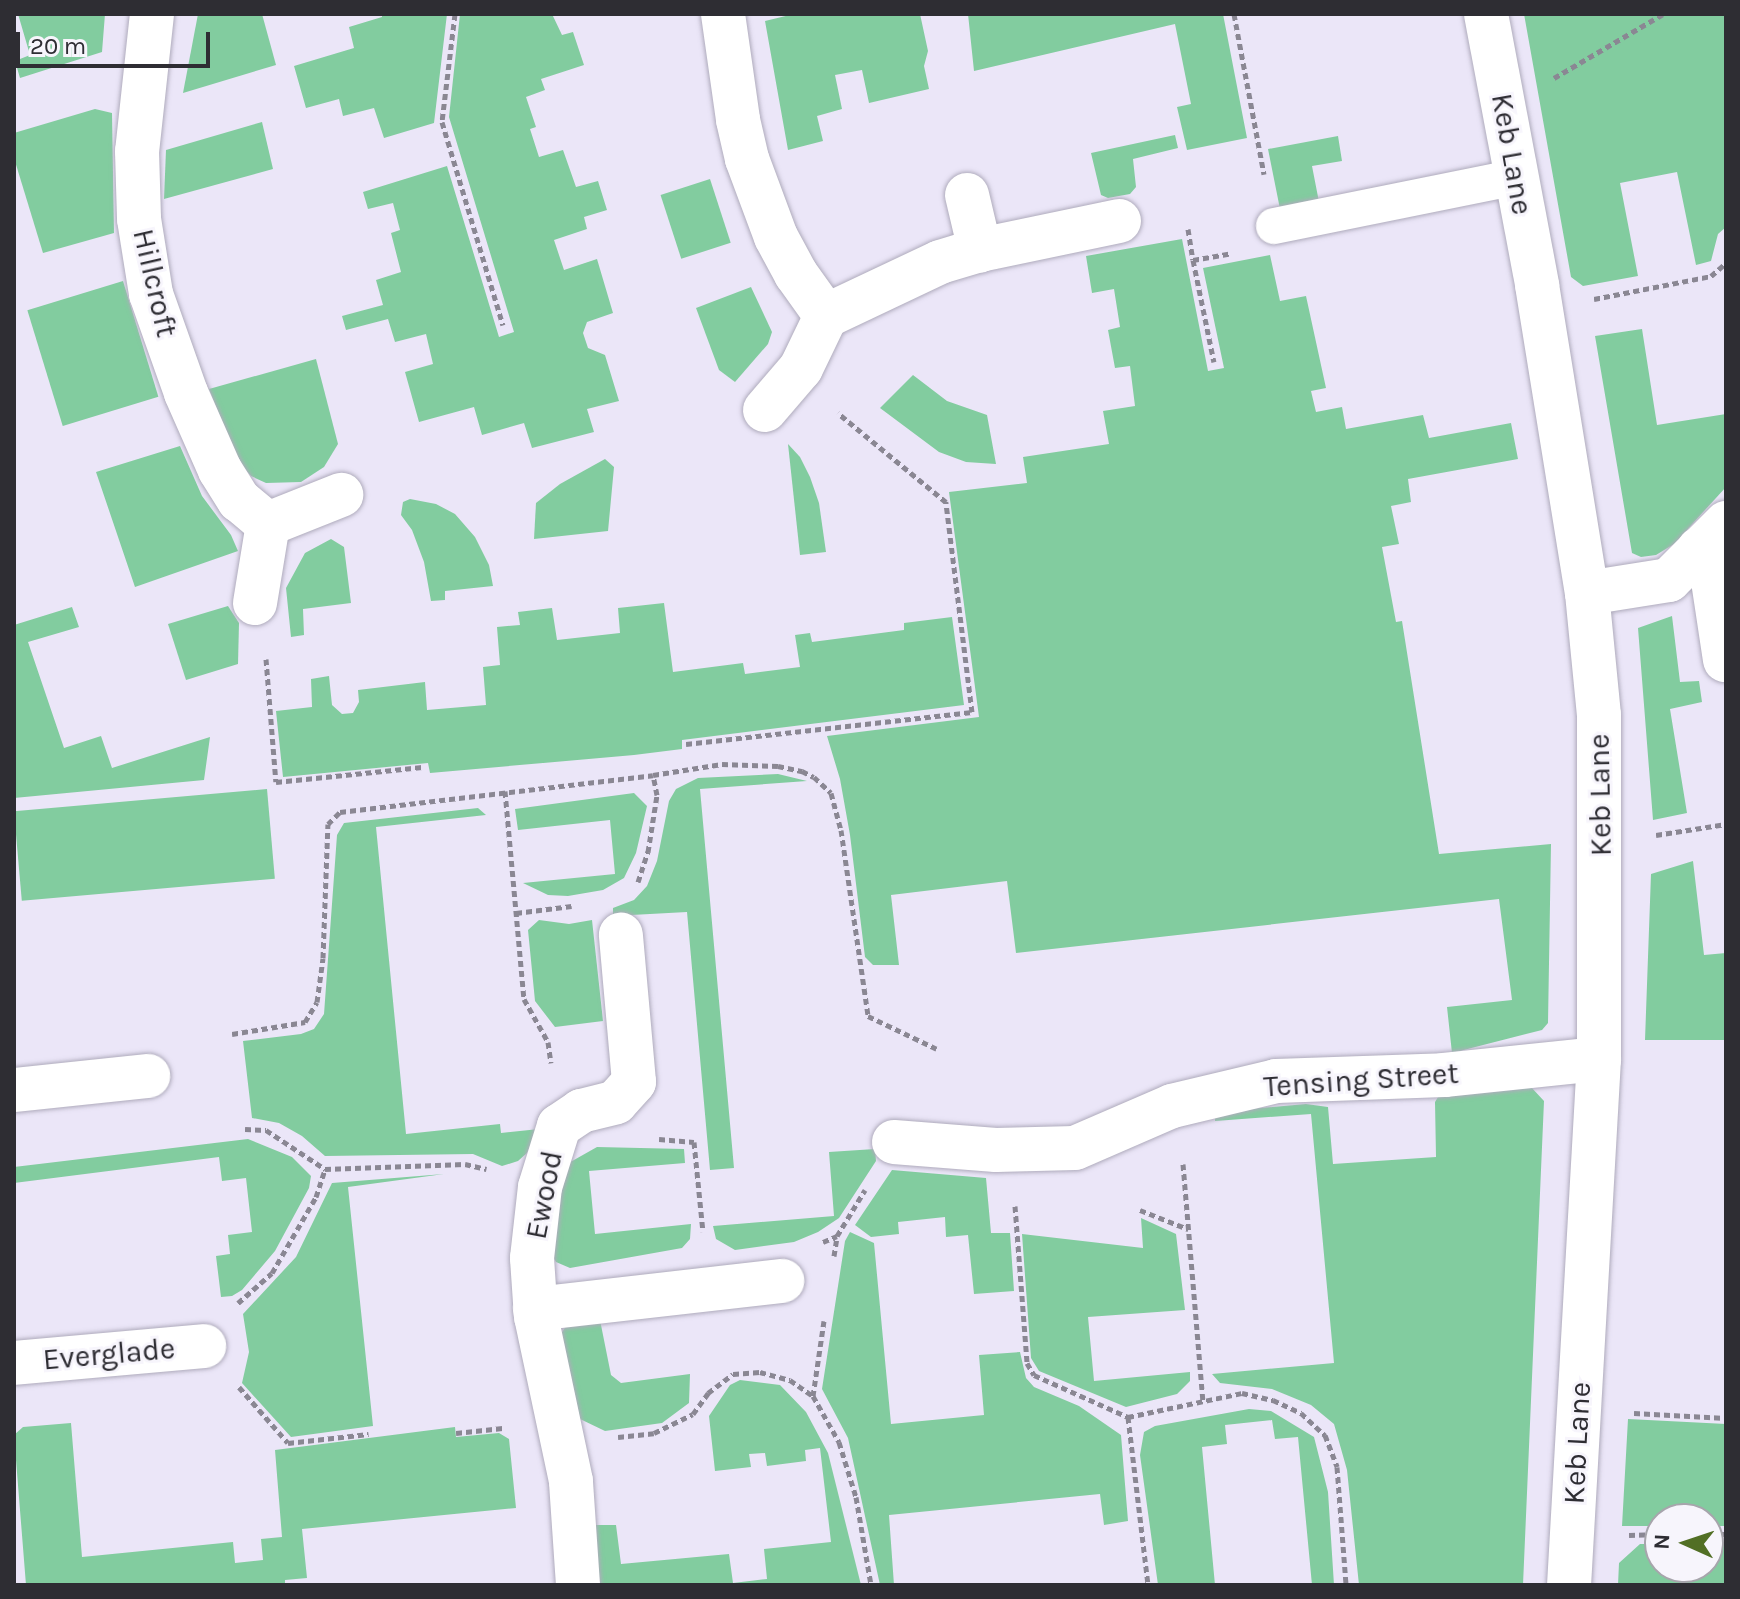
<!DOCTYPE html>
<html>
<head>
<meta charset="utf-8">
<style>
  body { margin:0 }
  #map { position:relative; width:1740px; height:1599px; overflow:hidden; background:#ebe6f8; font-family:Karla,sans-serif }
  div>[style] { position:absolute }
  .green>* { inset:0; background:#82cc9f; transform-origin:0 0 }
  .path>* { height:5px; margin-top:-2.5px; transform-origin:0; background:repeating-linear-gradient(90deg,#8a8793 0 6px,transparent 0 10px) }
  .roads { filter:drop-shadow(0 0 2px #afabbc) drop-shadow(0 0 2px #afabbc) }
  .lane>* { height:36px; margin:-18px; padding:0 18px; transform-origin:18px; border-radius:18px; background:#fff }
  .street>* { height:44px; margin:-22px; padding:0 22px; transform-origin:22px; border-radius:22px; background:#fff }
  span { translate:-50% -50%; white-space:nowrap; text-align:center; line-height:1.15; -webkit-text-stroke:6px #f7f5fc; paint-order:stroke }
  .street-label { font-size:30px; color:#2e2d33 }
  .frame { position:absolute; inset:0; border:16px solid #2e2d33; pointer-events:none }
  .north { position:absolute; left:1644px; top:1503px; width:80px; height:80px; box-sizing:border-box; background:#f7f5fc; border:2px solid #a7a5ac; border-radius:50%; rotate:273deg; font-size:22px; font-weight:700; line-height:32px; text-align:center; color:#2e2d33 }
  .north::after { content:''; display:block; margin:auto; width:28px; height:36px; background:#526f25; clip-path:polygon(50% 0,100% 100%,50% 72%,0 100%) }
  .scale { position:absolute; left:16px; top:32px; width:194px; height:36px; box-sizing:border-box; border:4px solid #2e2d33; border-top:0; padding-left:10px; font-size:24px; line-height:28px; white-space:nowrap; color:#2e2d33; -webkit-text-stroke:6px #f7f5fc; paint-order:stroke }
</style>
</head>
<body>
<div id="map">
  <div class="green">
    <i style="clip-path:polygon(18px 14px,105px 14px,102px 52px,20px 78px,15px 61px,30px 55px)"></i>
    <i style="clip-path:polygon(198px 14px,262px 14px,276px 65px,183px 93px)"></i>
    <i style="clip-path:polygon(382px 14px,447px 14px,434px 123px,384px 138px,374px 108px,343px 116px,339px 99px,306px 108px,294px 66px,354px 48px,349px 27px,382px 17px)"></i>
    <i style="clip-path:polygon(460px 14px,552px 14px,562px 35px,573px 32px,584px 65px,541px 79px,545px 90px,526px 97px,536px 127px,530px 129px,539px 157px,563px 150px,576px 187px,598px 181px,607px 210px,584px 217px,587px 229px,554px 240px,564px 270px,597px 259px,613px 313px,587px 322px,583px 333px,588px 348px,605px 355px,619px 401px,587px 409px,594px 432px,532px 448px,524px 423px,482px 435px,474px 407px,419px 422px,405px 372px,433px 364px,426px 334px,395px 342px,388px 319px,346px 330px,342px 316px,383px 305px,376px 280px,401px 272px,391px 233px,400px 230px,393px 203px,368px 209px,363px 192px,447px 166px,499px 337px,514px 332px,449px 117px)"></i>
    <i style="clip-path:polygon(794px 14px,920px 14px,928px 51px,924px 66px,929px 89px,869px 103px,862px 70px,835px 75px,842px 109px,817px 116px,823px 141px,788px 150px,765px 21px)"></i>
    <i style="clip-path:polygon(968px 14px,1223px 14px,1247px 138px,1187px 150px,1177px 107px,1191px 104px,1175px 24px,974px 71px)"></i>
    <i style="clip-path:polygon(1524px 14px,1726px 14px,1726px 227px,1718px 234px,1711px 261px,1696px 265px,1677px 172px,1620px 183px,1638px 276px,1583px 286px,1571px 277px)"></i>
    <i style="clip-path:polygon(95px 109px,112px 113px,114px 233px,43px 253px,14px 158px,14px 133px)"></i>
    <i style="clip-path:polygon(262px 122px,273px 169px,164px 199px,166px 150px)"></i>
    <i style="clip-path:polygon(1175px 135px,1178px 148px,1133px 159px,1136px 187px,1130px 194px,1108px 198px,1101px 195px,1091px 153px)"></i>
    <i style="clip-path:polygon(1338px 136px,1342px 161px,1312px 166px,1319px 202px,1280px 209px,1268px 149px)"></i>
    <i style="left:710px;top:179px;width:67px;height:52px;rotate:72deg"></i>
    <i style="clip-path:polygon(1182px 239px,1208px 371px,1224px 368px,1203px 268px,1270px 255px,1280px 301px,1306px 296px,1326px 388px,1311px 391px,1316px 412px,1342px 407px,1346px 429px,1423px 415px,1429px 438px,1511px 423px,1518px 459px,1408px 479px,1411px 502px,1391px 506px,1399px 544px,1382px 547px,1396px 622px,1402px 621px,1439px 854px,1551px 844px,1548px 1023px,1542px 1030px,1452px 1053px,1447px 1007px,1512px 1000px,1499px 899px,1016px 953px,1007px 881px,891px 895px,899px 965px,873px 965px,865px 957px,850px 835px,840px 779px,827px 736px,979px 717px,949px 492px,1027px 483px,1023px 457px,1109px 444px,1103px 411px,1135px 406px,1130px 366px,1115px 368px,1108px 330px,1120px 327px,1114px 289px,1092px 293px,1086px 256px)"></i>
    <i style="left:123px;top:281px;width:121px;height:100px;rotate:73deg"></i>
    <i style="clip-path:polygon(751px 287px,772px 332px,768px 344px,735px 382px,719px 370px,696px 308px)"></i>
    <i style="clip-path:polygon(1642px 329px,1657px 425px,1726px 414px,1726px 487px,1674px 544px,1656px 555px,1641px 557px,1632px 553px,1595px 336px)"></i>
    <i style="clip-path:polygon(316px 359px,338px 444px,324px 467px,301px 482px,266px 483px,251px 476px,237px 460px,209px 389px)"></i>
    <i style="clip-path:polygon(913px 375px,947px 401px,987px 415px,996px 464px,966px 462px,939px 452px,880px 408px)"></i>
    <i style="clip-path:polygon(788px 444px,800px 457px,810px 477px,819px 503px,826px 552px,800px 555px)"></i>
    <i style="clip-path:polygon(180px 446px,202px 496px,231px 535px,238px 551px,135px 587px,96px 472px)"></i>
    <i style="clip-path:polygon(605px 459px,614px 467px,608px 531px,534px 539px,536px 503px,560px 484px)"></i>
    <i style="clip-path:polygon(410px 499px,436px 504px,455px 514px,475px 537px,489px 565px,493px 586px,445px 591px,445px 600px,431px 601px,424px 562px,412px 530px,401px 515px,403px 502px)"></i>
    <i style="clip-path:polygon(331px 539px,344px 547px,351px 603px,303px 609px,304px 635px,291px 637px,286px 588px,305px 553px)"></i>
    <i style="clip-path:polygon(664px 603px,673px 672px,743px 663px,745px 674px,800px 667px,795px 635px,810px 633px,812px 642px,904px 630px,904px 623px,952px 617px,964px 705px,682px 740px,682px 749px,634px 755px,430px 773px,428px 763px,283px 777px,276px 711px,312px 707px,311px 679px,329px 676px,332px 705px,342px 714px,353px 713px,359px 702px,358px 690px,425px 682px,427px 710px,486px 705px,483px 667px,500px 665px,497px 627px,520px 625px,518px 612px,552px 608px,557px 640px,620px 633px,618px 608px)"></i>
    <i style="clip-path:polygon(228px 606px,239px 623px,238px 664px,186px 680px,168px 624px)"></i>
    <i style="clip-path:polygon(72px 607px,79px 627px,28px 642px,64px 748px,101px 736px,112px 768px,210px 737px,204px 780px,14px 798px,14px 625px)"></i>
    <i style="clip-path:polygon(1672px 616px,1680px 682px,1699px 681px,1702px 702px,1670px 709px,1687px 813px,1653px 820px,1638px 628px)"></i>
    <i style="clip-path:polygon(778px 774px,807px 781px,700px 789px,734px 1168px,710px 1170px,687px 912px,613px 916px,613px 908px,634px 900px,647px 886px,657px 861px,669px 801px,676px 789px,698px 778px)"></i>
    <i style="left:267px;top:789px;width:90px;height:254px;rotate:85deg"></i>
    <i style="clip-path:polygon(634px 793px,647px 806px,636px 853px,624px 878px,603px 890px,568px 896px,548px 895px,523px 883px,615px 874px,610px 820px,518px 830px,515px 809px)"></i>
    <i style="clip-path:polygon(478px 808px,486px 815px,376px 827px,406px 1134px,500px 1124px,501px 1133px,539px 1129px,527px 1153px,518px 1161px,502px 1166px,473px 1154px,325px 1156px,302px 1136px,279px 1123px,252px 1118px,243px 1041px,301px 1034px,314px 1029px,324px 1014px,337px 835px,344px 823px)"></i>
    <i style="clip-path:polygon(1693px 861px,1704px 955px,1726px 953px,1726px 1040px,1645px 1040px,1651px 874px)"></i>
    <i style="clip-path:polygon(539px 920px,569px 924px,592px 920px,603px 1021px,555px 1027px,535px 1001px,528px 930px)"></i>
    <i style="clip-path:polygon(1531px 1087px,1544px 1101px,1523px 1585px,1359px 1585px,1347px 1470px,1334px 1424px,1311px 1405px,1272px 1389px,1220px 1383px,1212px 1374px,1334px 1363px,1311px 1114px,1215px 1121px,1215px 1112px,1306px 1104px,1328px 1107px,1333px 1164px,1436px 1157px,1435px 1102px,1443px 1089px)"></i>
    <i style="clip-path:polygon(248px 1139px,292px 1157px,311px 1176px,309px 1188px,275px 1251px,242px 1290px,232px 1296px,221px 1297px,216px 1256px,230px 1254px,228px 1235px,252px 1232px,246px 1178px,222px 1181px,219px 1157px,14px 1183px,14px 1167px)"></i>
    <i style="clip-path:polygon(597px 1147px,684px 1149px,685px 1163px,589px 1171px,595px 1234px,691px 1224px,690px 1239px,682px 1248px,570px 1268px,556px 1262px,546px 1245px,558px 1169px)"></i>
    <i style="clip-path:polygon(875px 1149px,876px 1161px,839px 1218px,818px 1232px,794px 1242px,735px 1250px,716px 1239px,713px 1226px,834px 1216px,829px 1152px)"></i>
    <i style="clip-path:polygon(892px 1170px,986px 1178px,991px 1233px,1010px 1233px,1014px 1291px,974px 1294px,968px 1235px,946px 1237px,945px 1217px,898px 1222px,899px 1234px,871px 1237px,855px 1225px)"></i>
    <i style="clip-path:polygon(444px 1174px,348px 1187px,373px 1426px,291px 1437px,242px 1383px,249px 1352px,243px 1314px,296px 1257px,332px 1183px)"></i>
    <i style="clip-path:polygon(1141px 1218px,1176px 1234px,1185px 1310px,1088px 1317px,1094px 1381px,1190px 1372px,1190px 1381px,1177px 1394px,1126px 1407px,1039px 1371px,1031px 1358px,1022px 1234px,1143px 1248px)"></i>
    <i style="clip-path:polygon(850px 1232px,874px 1243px,891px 1424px,984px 1415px,979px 1355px,1020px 1352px,1026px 1378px,1034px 1387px,1079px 1406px,1121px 1435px,1128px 1521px,1104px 1525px,1100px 1494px,889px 1515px,894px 1585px,880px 1585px,848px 1438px,822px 1389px,845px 1241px)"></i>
    <i style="clip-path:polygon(600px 1320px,611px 1375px,621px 1383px,690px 1374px,689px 1403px,662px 1423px,605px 1431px,580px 1419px,561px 1334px,566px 1326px)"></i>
    <i style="clip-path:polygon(740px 1380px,780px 1385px,806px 1412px,828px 1453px,861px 1585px,600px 1585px,593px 1525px,616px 1525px,621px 1564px,729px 1554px,733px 1583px,767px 1579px,764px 1549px,831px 1542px,820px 1448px,805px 1450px,806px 1461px,767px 1466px,765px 1453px,749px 1454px,751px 1467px,715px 1471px,709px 1416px,730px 1385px)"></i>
    <i style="clip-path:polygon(1249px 1409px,1271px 1411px,1314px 1437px,1328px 1492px,1334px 1585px,1312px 1585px,1298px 1437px,1275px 1439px,1272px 1420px,1225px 1425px,1227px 1444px,1202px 1447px,1215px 1585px,1158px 1585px,1140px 1455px,1144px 1432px,1155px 1426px)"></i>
    <i style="clip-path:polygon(1628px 1419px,1726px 1424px,1726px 1526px,1708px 1526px,1708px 1519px,1660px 1519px,1660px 1526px,1622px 1526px)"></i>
    <i style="clip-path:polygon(71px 1423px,82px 1557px,233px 1542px,235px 1563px,263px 1560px,261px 1539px,282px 1537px,275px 1450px,455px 1427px,456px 1437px,499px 1433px,509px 1439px,516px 1508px,302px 1529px,307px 1578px,285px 1580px,285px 1585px,26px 1585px,14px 1435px,23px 1427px)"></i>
    <i style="clip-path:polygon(1640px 1544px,1660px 1544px,1660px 1567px,1708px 1567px,1708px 1544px,1726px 1544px,1726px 1585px,1618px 1585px,1619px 1563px)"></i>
  </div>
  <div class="path">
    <i style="left:455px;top:14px;width:109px;rotate:96.9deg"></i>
    <i style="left:442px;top:122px;width:212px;rotate:73.3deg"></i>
    <i style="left:1234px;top:14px;width:163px;rotate:79.4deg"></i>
    <i style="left:1554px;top:78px;width:126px;rotate:-30.4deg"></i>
    <i style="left:1188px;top:229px;width:31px;rotate:81deg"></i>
    <i style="left:1193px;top:260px;width:39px;rotate:-10deg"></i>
    <i style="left:1193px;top:260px;width:104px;rotate:78.4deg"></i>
    <i style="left:1594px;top:299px;width:119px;rotate:-11.1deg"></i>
    <i style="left:1711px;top:276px;width:20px;rotate:-41deg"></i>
    <i style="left:266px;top:659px;width:123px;rotate:85.4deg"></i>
    <i style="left:276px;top:782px;width:147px;rotate:-5.9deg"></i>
    <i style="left:686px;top:744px;width:288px;rotate:-6.4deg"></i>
    <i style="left:972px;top:712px;width:212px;rotate:-97.1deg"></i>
    <i style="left:946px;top:502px;width:140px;rotate:-140.5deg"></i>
    <i style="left:505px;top:791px;width:209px;rotate:84.8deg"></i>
    <i style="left:524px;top:999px;width:49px;rotate:60.8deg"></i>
    <i style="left:548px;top:1042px;width:21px;rotate:82deg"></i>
    <i style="left:1656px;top:835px;width:71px;rotate:-8.9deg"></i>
    <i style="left:638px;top:882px;width:32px;rotate:-72deg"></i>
    <i style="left:648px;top:852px;width:58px;rotate:-81deg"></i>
    <i style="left:657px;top:795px;width:20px;rotate:-101deg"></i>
    <i style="left:653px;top:775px;width:70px;rotate:-9.1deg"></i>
    <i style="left:722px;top:764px;width:56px;rotate:2deg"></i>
    <i style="left:778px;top:766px;width:25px;rotate:12deg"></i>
    <i style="left:802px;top:771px;width:13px;rotate:27deg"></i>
    <i style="left:814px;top:777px;width:23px;rotate:43deg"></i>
    <i style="left:831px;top:793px;width:38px;rotate:75deg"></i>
    <i style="left:841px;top:830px;width:188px;rotate:81.7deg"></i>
    <i style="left:868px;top:1016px;width:76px;rotate:25.6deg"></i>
    <i style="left:516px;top:913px;width:56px;rotate:-7.1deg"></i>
    <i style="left:232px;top:1034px;width:74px;rotate:-9.3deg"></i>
    <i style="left:305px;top:1022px;width:23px;rotate:-59deg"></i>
    <i style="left:317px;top:1002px;width:44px;rotate:-82.2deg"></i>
    <i style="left:323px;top:958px;width:134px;rotate:-87.9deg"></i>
    <i style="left:328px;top:824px;width:17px;rotate:-45deg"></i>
    <i style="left:340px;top:812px;width:315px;rotate:-6.7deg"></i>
    <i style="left:245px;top:1129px;width:21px;rotate:3deg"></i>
    <i style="left:266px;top:1130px;width:71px;rotate:33.5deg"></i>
    <i style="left:325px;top:1169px;width:140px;rotate:-2deg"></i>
    <i style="left:465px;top:1164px;width:22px;rotate:13deg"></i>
    <i style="left:659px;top:1139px;width:35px;rotate:5deg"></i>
    <i style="left:694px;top:1142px;width:90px;rotate:84.3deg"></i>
    <i style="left:1183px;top:1164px;width:239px;rotate:85.2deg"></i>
    <i style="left:1015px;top:1206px;width:157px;rotate:85.6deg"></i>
    <i style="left:1027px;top:1363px;width:14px;rotate:60deg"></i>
    <i style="left:1034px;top:1375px;width:103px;rotate:24.1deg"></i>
    <i style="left:1128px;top:1417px;width:116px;rotate:-11.9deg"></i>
    <i style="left:1242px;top:1393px;width:32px;rotate:13deg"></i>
    <i style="left:1273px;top:1400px;width:31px;rotate:25deg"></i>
    <i style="left:1301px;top:1413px;width:33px;rotate:43deg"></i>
    <i style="left:1325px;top:1435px;width:34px;rotate:69deg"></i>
    <i style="left:1337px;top:1467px;width:118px;rotate:85.6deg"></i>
    <i style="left:1140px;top:1210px;width:52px;rotate:21.6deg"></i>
    <i style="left:823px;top:1242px;width:15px;rotate:-23deg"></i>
    <i style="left:834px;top:1256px;width:20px;rotate:-81deg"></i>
    <i style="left:837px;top:1236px;width:54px;rotate:-58.7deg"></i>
    <i style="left:238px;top:1303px;width:45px;rotate:-41.4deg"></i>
    <i style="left:272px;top:1273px;width:88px;rotate:-59.9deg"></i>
    <i style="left:316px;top:1197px;width:29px;rotate:-72deg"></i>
    <i style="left:239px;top:1387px;width:74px;rotate:48.8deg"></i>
    <i style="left:288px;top:1443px;width:81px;rotate:-6.4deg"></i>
    <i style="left:813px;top:1396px;width:76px;rotate:-81.7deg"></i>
    <i style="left:1634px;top:1413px;width:92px;rotate:3.1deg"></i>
    <i style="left:1128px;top:1417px;width:169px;rotate:83.2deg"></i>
    <i style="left:456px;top:1433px;width:47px;rotate:-6.1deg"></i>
    <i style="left:618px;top:1437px;width:36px;rotate:-6deg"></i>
    <i style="left:654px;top:1433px;width:43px;rotate:-26deg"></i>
    <i style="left:693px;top:1414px;width:26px;rotate:-54deg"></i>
    <i style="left:708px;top:1393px;width:31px;rotate:-37deg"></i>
    <i style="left:733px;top:1374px;width:27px;rotate:-4deg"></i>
    <i style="left:760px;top:1372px;width:31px;rotate:15deg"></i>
    <i style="left:790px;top:1380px;width:28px;rotate:35deg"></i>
    <i style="left:813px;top:1396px;width:53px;rotate:60.5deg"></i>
    <i style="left:839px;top:1442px;width:58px;rotate:72.8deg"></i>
    <i style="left:856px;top:1497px;width:89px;rotate:80.3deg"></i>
    <i style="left:1708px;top:1534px;width:18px"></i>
    <i style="left:1629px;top:1535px;width:31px;rotate:-2deg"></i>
  </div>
  <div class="roads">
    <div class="lane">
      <i style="left:1274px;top:226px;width:248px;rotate:-11.4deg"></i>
    </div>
    <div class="street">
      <i style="left:152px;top:14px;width:138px;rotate:96.2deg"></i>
      <i style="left:137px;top:151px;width:68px;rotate:88.3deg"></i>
      <i style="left:139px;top:219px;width:76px;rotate:80.9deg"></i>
      <i style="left:151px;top:294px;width:105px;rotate:70.5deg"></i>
      <i style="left:186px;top:393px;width:84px;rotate:66.2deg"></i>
      <i style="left:220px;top:470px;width:36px;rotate:58deg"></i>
      <i style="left:239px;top:500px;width:38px;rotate:40deg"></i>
      <i style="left:723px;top:14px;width:107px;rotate:81.9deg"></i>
      <i style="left:738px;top:120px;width:40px;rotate:77deg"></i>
      <i style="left:747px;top:159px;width:83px;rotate:69.6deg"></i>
      <i style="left:776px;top:237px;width:42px;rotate:61.6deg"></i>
      <i style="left:796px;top:274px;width:52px;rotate:54.5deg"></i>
      <i style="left:826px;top:316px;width:126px;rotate:-25.3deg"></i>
      <i style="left:940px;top:262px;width:42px;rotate:-16.7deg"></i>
      <i style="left:980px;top:250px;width:142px;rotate:-11.8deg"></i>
      <i style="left:1486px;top:14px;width:276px;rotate:79.3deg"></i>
      <i style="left:1537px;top:285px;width:312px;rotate:80.8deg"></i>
      <i style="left:1587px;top:593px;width:123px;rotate:84.4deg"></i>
      <i style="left:1599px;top:715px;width:344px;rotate:90deg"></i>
      <i style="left:1599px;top:1059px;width:527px;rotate:93.26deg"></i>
      <i style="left:967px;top:195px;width:57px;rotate:76.7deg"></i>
      <i style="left:765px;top:410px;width:55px;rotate:-49.4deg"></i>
      <i style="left:801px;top:368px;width:58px;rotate:-64.3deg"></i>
      <i style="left:268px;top:524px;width:79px;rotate:-21.7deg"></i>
      <i style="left:1699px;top:549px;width:28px;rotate:63deg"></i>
      <i style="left:1712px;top:574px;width:87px;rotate:81.4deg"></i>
      <i style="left:1587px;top:593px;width:83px;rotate:-9deg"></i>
      <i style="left:1669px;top:580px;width:81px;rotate:-45deg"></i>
      <i style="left:255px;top:603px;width:80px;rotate:-80.7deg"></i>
      <i style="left:14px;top:1090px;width:135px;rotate:-6deg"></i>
      <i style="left:894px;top:1142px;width:102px;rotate:4.5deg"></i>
      <i style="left:996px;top:1150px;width:79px;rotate:-1.5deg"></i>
      <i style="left:1075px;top:1148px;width:106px;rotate:-23.4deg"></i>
      <i style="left:1172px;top:1106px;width:107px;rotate:-13.5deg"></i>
      <i style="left:1276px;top:1081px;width:168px;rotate:-2deg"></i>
      <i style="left:1444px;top:1075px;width:156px;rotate:-5.9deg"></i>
      <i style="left:535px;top:1309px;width:249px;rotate:-6.5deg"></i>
      <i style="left:14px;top:1363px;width:191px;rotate:-5.1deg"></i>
      <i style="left:578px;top:1585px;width:104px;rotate:-93.9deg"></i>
      <i style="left:571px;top:1481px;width:168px;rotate:-102deg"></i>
      <i style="left:536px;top:1317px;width:59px;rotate:-93.9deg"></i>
      <i style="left:532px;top:1258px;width:71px;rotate:-83.6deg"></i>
      <i style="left:540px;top:1187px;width:64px;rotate:-72.7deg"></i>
      <i style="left:559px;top:1126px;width:27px;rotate:-34deg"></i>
      <i style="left:581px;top:1111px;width:36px;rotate:-14deg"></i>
      <i style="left:616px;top:1102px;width:27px;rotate:-48deg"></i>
      <i style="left:634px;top:1082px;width:148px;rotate:-95.1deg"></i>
    </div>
  </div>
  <div class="street-label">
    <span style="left:1512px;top:154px;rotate:80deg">Keb Lane</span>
    <span style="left:155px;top:283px;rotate:77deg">Hillcroft</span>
    <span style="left:1600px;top:795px;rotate:-91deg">Keb Lane</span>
    <span style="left:1361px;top:1080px;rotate:-4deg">Tensing Street</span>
    <span style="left:544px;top:1195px;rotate:-79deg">Ewood</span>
    <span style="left:109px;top:1354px;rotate:-5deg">Everglade</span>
    <span style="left:1577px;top:1443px;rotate:-87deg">Keb Lane</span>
  </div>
  <div class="frame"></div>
  <div class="north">N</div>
  <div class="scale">20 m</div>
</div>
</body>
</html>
